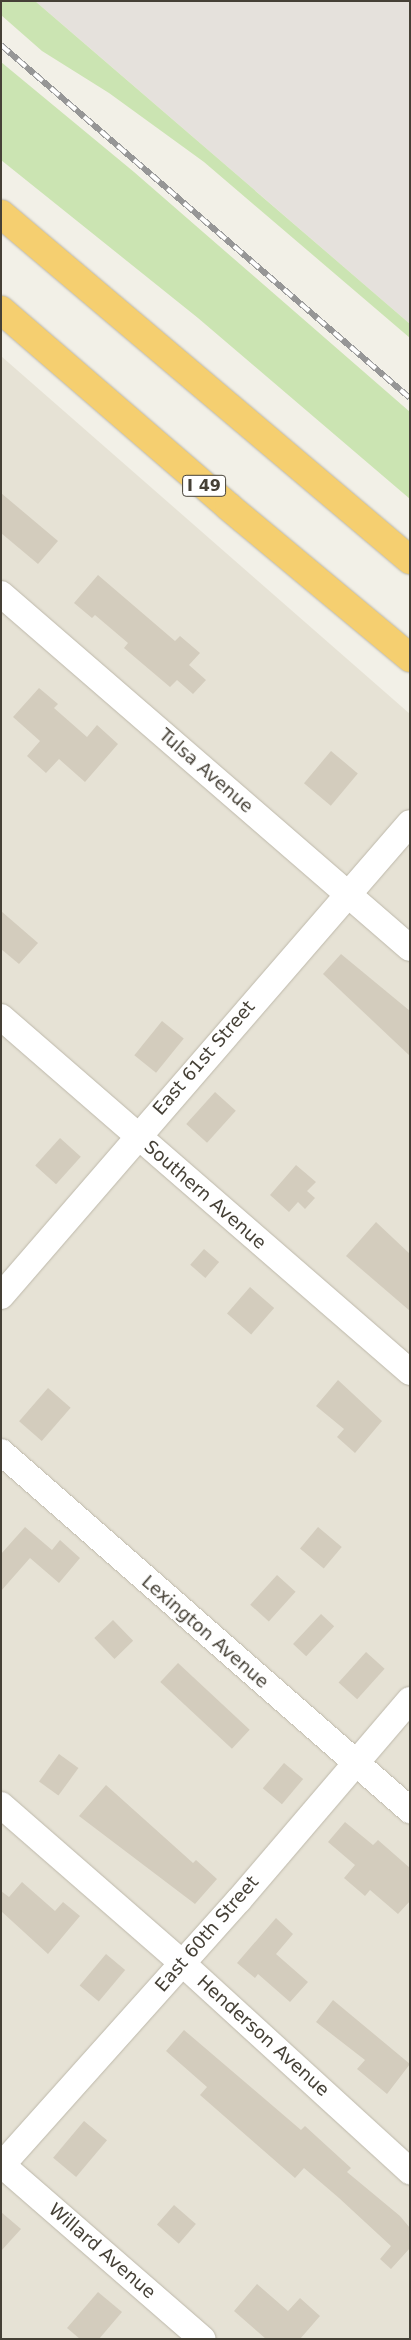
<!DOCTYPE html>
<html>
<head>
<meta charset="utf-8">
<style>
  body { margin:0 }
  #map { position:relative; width:411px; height:2340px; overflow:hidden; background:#f2f0e7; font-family:"DejaVu Sans",sans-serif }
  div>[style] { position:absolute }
  .residential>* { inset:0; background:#e6e2d5 }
  .industrial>* { inset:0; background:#e5e1dc }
  .green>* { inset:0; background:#cbe4b2 }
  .building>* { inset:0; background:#d3ccbd; transform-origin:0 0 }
  .roads { filter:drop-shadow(0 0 1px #bdb8aa) drop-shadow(0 0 1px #bdb8aa) }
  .minor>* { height:26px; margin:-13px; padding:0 13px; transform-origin:13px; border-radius:13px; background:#fff }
  .highway>* { height:28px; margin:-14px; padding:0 14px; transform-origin:14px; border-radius:14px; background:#f5cf70 }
  .rail>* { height:5.5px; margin-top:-2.75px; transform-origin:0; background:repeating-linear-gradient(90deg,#fff 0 11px,#969696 0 22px); box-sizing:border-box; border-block:1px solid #969696 }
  span { translate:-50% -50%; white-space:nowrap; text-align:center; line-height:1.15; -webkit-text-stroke:4px #fff; paint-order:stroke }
  .shield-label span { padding:1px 4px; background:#fff; border:1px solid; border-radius:4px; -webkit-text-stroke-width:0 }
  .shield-label { font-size:16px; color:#454036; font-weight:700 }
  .street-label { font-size:18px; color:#454036 }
  .frame { position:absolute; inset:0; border:2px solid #454036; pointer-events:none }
</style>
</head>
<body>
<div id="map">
  <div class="residential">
    <i style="clip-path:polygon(1px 356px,410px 714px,410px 2339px,1px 2339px)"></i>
  </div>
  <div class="industrial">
    <i style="clip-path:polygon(35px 1px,410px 1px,410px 324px,63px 25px)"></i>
  </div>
  <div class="green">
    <i style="clip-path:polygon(1px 1px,35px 1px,410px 324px,410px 338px,204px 162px,109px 93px,42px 51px,1px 15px)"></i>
    <i style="clip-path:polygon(1px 62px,134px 172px,410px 412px,410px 499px,198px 318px,1px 160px)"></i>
  </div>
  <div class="building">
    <i style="clip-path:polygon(1px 493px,58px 541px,38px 564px,1px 533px)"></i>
    <i style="clip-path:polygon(98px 575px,175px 641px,180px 636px,200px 653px,189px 665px,206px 680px,193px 694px,177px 680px,170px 687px,124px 648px,128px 643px,95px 615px,92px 618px,74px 603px)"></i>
    <i style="clip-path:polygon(39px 688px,58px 704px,54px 708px,87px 737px,97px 725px,118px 744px,85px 782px,59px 759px,46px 773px,27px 756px,40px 741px,13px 717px)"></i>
    <i style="left:331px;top:751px;width:35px;height:42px;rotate:40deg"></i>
    <i style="clip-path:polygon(1px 911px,38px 943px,19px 964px,1px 949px)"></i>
    <i style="clip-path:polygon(341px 954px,410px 1011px,410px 1056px,323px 974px)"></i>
    <i style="left:162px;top:1021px;width:28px;height:44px;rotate:39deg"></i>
    <i style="left:215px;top:1092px;width:28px;height:43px;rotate:42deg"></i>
    <i style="left:60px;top:1138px;width:28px;height:37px;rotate:42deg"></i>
    <i style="clip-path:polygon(296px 1165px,316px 1182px,307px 1191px,315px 1198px,305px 1209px,298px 1202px,289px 1212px,270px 1195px)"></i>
    <i style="clip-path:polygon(376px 1222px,410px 1254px,410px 1311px,346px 1256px)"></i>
    <i style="left:204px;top:1249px;width:20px;height:21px;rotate:41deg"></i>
    <i style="left:250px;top:1287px;width:32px;height:35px;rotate:41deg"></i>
    <i style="clip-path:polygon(338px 1380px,382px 1421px,355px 1453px,337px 1437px,344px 1429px,316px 1406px)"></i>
    <i style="left:48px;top:1388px;width:30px;height:44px;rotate:41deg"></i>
    <i style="clip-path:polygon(25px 1527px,52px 1550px,60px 1540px,80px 1558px,59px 1583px,30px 1558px,1px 1591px,1px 1554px)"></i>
    <i style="left:318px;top:1527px;width:31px;height:28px;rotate:40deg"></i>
    <i style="left:277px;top:1575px;width:25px;height:40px;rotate:42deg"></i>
    <i style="left:321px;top:1614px;width:18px;height:41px;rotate:43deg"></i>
    <i style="left:113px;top:1620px;width:29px;height:26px;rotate:46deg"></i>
    <i style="left:366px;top:1652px;width:25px;height:41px;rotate:42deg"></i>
    <i style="left:178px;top:1663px;width:98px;height:26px;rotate:43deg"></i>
    <i style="left:59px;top:1754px;width:24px;height:34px;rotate:36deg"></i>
    <i style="left:284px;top:1763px;width:25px;height:33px;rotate:40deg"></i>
    <i style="clip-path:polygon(106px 1785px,193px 1863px,196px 1860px,217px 1879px,195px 1904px,79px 1816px)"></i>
    <i style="clip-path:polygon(345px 1822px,373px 1845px,378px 1840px,410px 1868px,410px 1901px,398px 1914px,370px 1890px,365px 1896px,344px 1878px,355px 1865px,328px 1842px)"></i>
    <i style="clip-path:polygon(22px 1882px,55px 1911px,63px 1902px,80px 1916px,48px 1954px,1px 1911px,1px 1891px,9px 1897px)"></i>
    <i style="clip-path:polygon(276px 1918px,293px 1934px,276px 1954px,308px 1982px,290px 2002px,258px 1974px,255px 1978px,237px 1963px)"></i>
    <i style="left:106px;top:1954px;width:25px;height:41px;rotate:40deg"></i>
    <i style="clip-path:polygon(333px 2000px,410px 2064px,387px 2094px,357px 2069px,365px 2060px,316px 2022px)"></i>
    <i style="clip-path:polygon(184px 2030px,301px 2130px,305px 2126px,351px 2168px,347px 2172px,400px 2216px,410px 2228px,410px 2248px,391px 2269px,380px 2259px,391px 2246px,339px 2198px,304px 2168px,295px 2178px,200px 2095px,207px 2087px,166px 2051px)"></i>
    <i style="left:84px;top:2121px;width:30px;height:48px;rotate:40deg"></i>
    <i style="left:174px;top:2205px;width:29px;height:26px;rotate:41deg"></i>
    <i style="clip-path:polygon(1px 2212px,21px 2229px,1px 2251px)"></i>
    <i style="clip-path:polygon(257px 2284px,288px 2311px,300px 2298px,320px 2316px,300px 2339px,266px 2339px,234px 2311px)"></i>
    <i style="clip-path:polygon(98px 2292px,122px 2312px,99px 2339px,80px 2339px,67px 2328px)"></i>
  </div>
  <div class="roads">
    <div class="minor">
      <i style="left:1px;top:594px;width:541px;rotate:40.88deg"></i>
      <i style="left:1px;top:1017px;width:542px;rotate:40.96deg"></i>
      <i style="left:1px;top:1296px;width:625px;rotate:-49.15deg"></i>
      <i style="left:1px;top:1452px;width:544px;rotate:41.2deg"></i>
      <i style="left:1px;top:1805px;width:240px;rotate:41.1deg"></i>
      <i style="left:182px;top:1963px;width:309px;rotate:42.4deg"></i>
      <i style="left:1px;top:2164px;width:267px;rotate:41deg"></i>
      <i style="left:1px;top:2166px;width:357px;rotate:-48.2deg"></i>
      <i style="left:239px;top:1900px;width:263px;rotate:-49.5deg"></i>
    </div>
    <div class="highway">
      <i style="left:1px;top:214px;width:536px;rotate:40.23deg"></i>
      <i style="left:1px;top:310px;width:301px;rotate:40.8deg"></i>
      <i style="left:229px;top:507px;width:236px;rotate:39.8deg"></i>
    </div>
  </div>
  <div class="rail">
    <i style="left:1px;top:45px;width:540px;rotate:40.8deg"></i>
  </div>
  <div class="shield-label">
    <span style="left:204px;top:486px">I 49</span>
  </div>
  <div class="street-label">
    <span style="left:206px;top:771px;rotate:41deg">Tulsa Avenue</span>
    <span style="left:204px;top:1058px;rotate:-49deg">East 61st Street</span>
    <span style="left:205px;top:1195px;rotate:41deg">Southern Avenue</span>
    <span style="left:205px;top:1632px;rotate:41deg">Lexington Avenue</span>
    <span style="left:207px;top:1934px;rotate:-49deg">East 60th Street</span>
    <span style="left:263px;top:2036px;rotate:42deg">Henderson Avenue</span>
    <span style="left:102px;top:2251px;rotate:41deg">Willard Avenue</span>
  </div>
  <div class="frame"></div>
</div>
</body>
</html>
